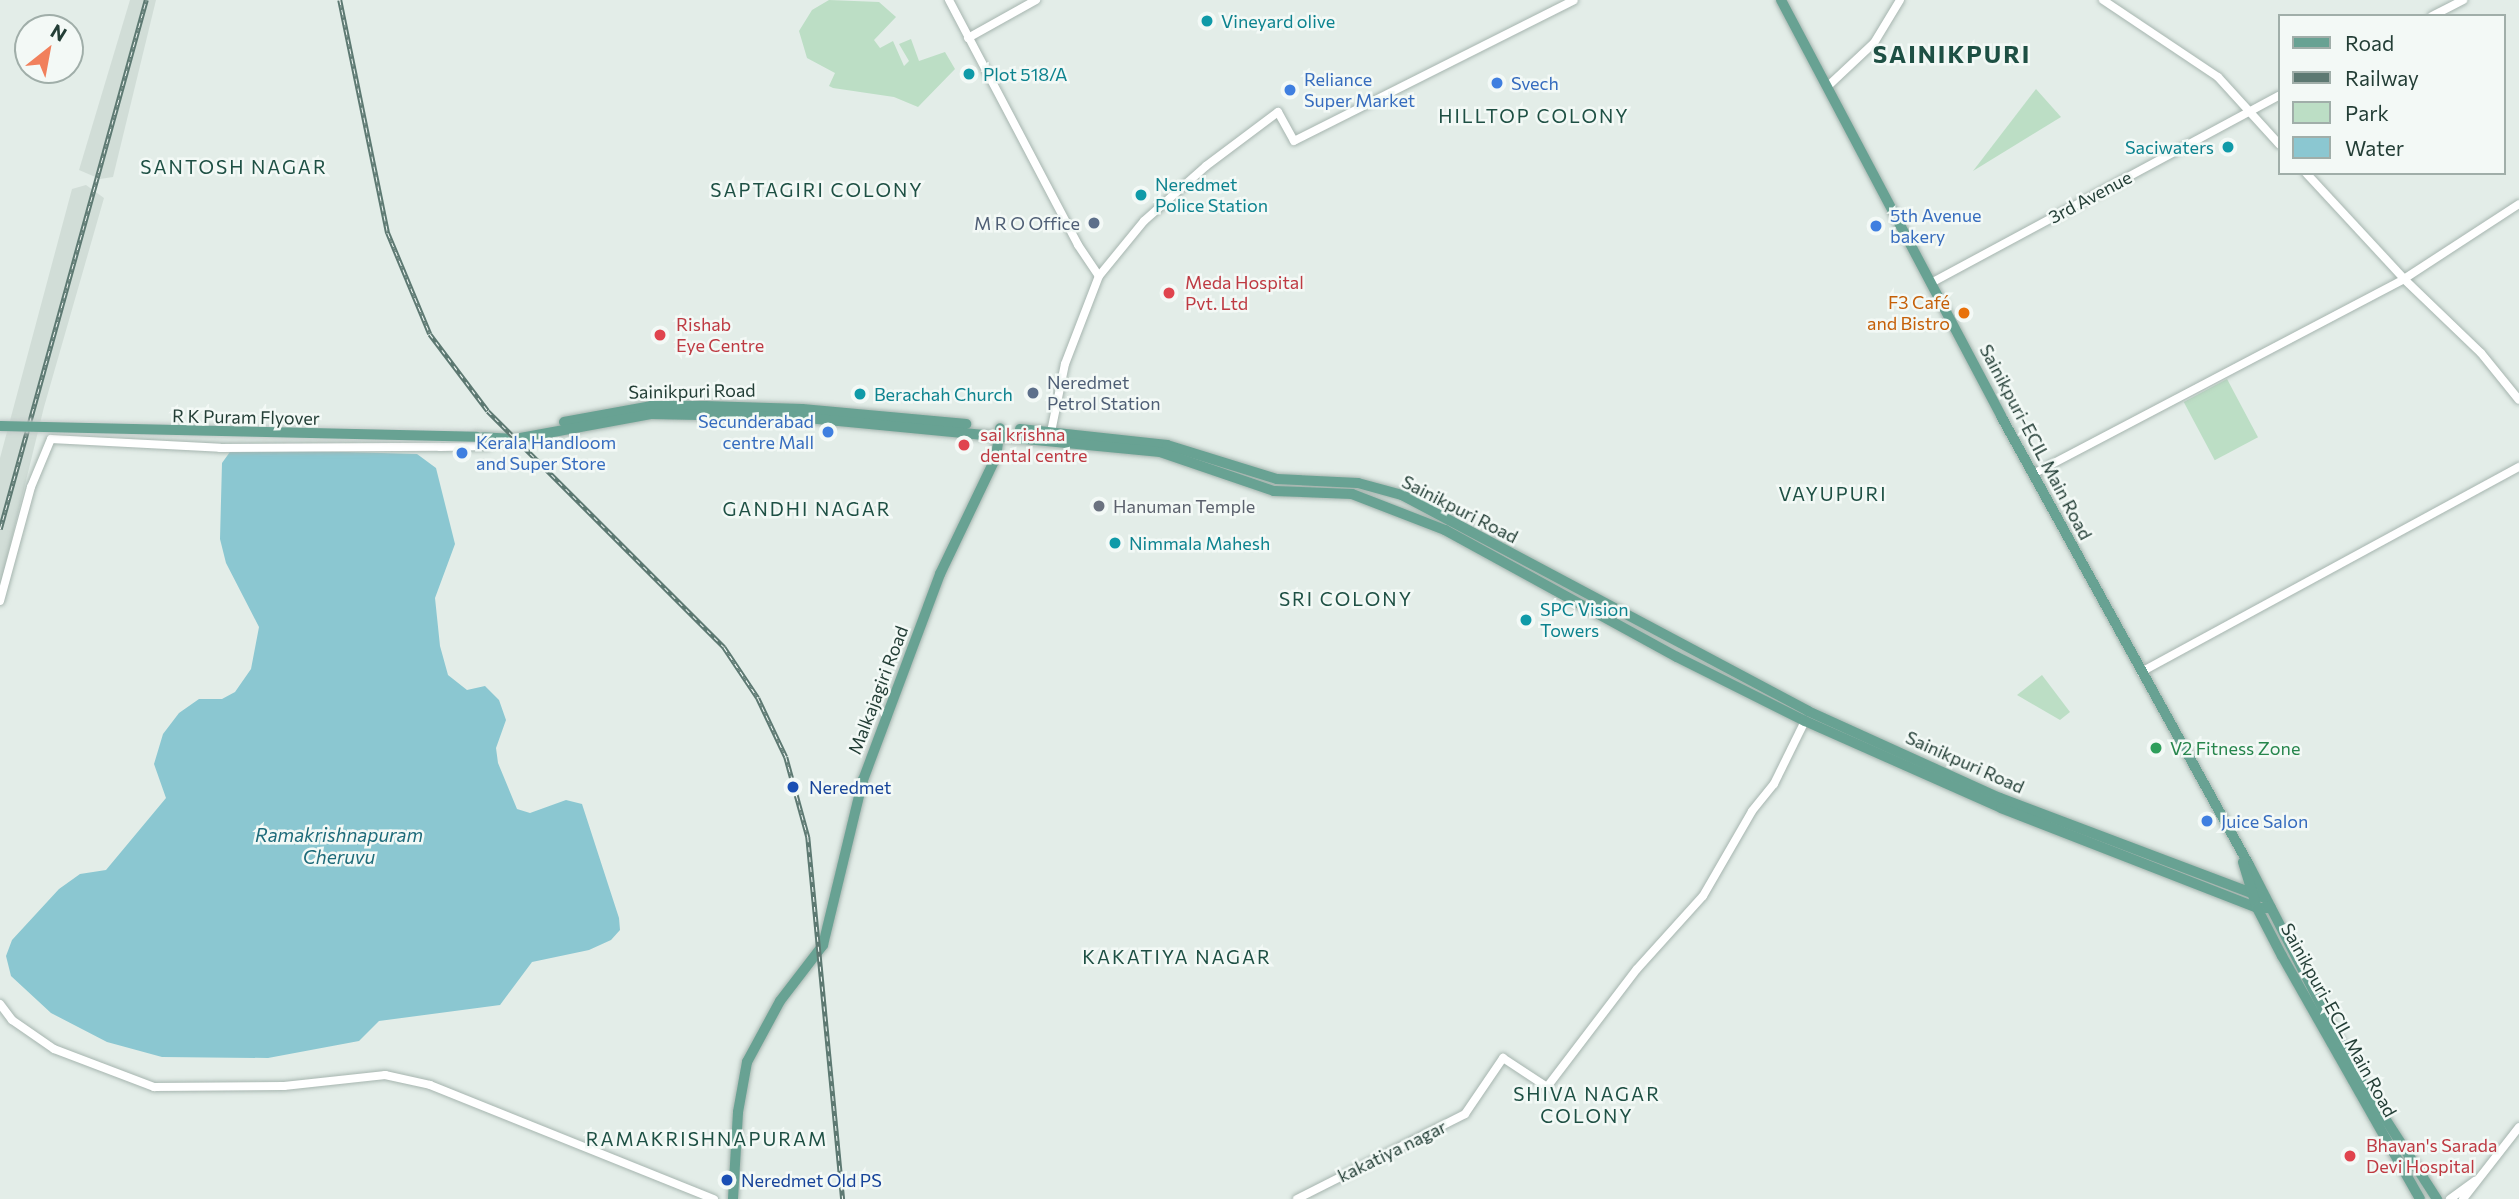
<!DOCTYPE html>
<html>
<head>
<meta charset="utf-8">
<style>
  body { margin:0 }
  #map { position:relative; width:2519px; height:1199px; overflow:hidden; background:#e3ede8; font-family:Commissioner,sans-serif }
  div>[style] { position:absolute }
  .built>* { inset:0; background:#d1ddd7 }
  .green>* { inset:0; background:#bcdec5; transform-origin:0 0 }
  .water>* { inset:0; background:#8bc7d1 }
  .roads { filter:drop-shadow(0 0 2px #a6b5af) drop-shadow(0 0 2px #a6b5af) }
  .minor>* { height:8px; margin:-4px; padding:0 4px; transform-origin:4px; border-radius:4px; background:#fff }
  .major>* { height:10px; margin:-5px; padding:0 5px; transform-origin:5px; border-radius:5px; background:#68a293 }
  .rail>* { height:4.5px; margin-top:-2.25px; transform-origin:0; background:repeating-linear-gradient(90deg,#f3f9f6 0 5px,#5d7972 0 10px); box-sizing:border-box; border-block:2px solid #5d7972 }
  .bridges { filter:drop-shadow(0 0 2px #c1c9c7) drop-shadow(0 0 2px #c1c9c7) }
  .major-bridge>* { height:10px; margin:-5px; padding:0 5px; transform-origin:5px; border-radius:5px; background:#68a293 }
  .dots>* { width:19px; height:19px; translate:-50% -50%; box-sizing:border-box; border:4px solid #f3f9f6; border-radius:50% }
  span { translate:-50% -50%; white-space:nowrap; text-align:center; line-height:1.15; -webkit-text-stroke:5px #f3f9f6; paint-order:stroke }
  .culture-label { font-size:18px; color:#0d838f }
  .left { translate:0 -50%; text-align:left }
  .right { translate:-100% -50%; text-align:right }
  .shop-label { font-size:18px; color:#366cbe }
  .street-label { font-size:18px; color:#233e36 }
  .service-label { font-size:18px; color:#4e5e75 }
  .health-label { font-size:18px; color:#be3a42 }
  .food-label { font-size:18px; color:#c56008 }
  .worship-label { font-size:18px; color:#5b616d }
  .leisure-label { font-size:18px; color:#27864d }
  .transit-label { font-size:18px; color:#164399 }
  .neighbourhood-label { font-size:19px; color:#1e5044; letter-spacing:2px }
  .water-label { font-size:19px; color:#1d6b7a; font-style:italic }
  .district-label { font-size:24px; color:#1e5044; font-weight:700; letter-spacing:2px }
  .legend { position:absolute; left:2278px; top:14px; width:228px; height:161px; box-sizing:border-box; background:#f3f9f6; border:2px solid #a0aea9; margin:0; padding:9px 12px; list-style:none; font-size:21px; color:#233e36 }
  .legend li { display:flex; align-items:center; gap:14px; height:35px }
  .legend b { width:35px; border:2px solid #a0aea9 }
  .north { position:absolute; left:14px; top:14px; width:70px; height:70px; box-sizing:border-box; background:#f3f9f6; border:2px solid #a0aea9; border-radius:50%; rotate:31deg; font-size:19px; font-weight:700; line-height:28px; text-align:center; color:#233e36 }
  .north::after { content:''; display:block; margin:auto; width:24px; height:32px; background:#f1805c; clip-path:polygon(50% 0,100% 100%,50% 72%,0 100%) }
</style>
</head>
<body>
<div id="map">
  <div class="built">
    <i style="clip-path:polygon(130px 0,156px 0,113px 177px,100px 179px,79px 170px)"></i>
    <i style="clip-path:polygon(86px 185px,104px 198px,44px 407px,0 587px,0 458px,72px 189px)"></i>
  </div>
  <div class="green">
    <i style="clip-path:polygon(829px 0,879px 2px,896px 17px,874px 40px,880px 48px,893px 41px,904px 66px,909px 61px,899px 44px,911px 39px,919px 61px,945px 52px,955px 69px,918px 107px,894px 97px,833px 88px,829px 86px,835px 73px,807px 58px,799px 31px,812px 10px)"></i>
    <i style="clip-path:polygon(2036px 89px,2061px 117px,1973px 171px)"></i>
    <i style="left:2227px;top:379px;width:66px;height:49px;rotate:62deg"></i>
    <i style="clip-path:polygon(2042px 675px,2070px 712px,2060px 720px,2017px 695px)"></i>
  </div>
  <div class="water">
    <i style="clip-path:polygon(232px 449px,417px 454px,436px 468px,455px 544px,435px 598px,440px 646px,448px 675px,467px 690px,485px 686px,499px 700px,506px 720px,496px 748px,498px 763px,517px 809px,530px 813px,566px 800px,582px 804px,619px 918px,620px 930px,611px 940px,589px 950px,532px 962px,500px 1005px,379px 1021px,359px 1041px,268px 1058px,162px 1057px,107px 1042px,51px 1013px,11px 976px,6px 956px,12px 940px,59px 889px,80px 874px,106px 870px,166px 798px,154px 764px,163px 734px,179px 713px,199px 699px,222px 699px,235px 692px,251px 669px,259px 627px,226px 563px,220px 539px,222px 463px)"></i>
  </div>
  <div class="roads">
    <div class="minor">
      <i style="left:949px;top:0;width:277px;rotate:62.2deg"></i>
      <i style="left:1078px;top:245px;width:37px;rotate:56deg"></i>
      <i style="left:2103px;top:0;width:138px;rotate:33.8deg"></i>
      <i style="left:2218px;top:77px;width:91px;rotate:47.7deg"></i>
      <i style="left:2432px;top:16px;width:35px;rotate:-27deg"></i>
      <i style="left:968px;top:38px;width:78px;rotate:-29.2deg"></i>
      <i style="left:1828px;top:86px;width:63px;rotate:-43.1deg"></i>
      <i style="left:1874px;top:43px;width:50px;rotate:-58.8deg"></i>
      <i style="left:2306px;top:173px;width:144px;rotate:47.2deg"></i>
      <i style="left:2404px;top:279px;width:107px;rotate:43.9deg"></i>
      <i style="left:2481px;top:353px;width:60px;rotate:51deg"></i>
      <i style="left:1931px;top:283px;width:395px;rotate:-28.3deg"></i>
      <i style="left:1051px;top:432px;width:69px;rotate:-78.4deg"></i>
      <i style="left:1065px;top:364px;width:94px;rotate:-68.9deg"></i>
      <i style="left:1099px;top:276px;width:71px;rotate:-50.7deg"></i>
      <i style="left:1144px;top:221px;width:83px;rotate:-41.6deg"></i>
      <i style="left:1206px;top:166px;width:90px;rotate:-36.9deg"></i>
      <i style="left:1278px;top:112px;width:33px;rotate:61deg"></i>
      <i style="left:1294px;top:141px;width:313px;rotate:-26.7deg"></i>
      <i style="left:2033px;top:474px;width:419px;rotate:-27.7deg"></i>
      <i style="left:2404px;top:279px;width:137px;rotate:-33.1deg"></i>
      <i style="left:0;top:601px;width:118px;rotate:-74.8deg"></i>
      <i style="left:31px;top:487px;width:52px;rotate:-67.4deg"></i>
      <i style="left:51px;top:439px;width:169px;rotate:3deg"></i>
      <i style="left:220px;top:448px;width:220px;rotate:-0.3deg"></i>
      <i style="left:440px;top:447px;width:48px;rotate:-1.2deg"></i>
      <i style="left:488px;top:446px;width:9px;rotate:-72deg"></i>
      <i style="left:2141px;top:672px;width:430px;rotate:-28.5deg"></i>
      <i style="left:0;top:1004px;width:20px;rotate:53deg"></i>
      <i style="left:12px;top:1020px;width:51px;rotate:34.6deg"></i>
      <i style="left:54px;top:1049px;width:107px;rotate:20.8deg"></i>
      <i style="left:154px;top:1087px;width:130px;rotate:-0.4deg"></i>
      <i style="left:284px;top:1086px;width:102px;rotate:-6.2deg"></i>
      <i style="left:385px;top:1075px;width:46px;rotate:12.5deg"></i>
      <i style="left:430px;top:1085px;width:306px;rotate:21.9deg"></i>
      <i style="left:1297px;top:1199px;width:188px;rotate:-26.8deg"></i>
      <i style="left:1465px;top:1114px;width:68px;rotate:-55.8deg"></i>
      <i style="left:1503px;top:1058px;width:53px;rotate:33.4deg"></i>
      <i style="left:1547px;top:1087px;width:148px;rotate:-52.7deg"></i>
      <i style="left:1637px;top:969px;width:98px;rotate:-47.9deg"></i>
      <i style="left:1703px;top:896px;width:98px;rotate:-60deg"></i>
      <i style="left:1752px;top:811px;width:35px;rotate:-51deg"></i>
      <i style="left:1774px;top:784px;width:70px;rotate:-63.8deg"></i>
      <i style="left:2450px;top:1199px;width:31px;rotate:-36deg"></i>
      <i style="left:2463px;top:1199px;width:91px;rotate:-52.1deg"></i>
    </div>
    <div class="major">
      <i style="left:1781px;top:0;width:471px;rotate:62.1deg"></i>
      <i style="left:2001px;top:416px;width:513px;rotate:61.09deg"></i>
      <i style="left:2249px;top:865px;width:236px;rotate:62.8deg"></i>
      <i style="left:2357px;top:1075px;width:148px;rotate:57.2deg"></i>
      <i style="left:564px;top:422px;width:88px;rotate:-10.4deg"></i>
      <i style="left:651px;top:406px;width:54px"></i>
      <i style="left:705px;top:406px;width:97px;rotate:1.8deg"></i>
      <i style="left:802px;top:409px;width:165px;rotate:5.2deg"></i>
      <i style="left:1020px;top:429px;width:148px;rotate:6.2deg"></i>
      <i style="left:1167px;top:445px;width:115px;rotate:17.2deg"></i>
      <i style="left:1277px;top:479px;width:81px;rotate:2.8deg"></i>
      <i style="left:1358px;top:483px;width:46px;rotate:15.3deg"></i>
      <i style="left:1402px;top:495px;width:460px;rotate:28deg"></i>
      <i style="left:1808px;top:711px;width:211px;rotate:24.4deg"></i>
      <i style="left:2000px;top:798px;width:283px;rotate:20.7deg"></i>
      <i style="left:477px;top:437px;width:38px;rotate:3deg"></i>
      <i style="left:515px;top:439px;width:138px;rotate:-10.4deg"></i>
      <i style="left:651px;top:414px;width:146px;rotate:1.2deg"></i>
      <i style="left:797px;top:417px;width:365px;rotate:5.5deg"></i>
      <i style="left:1160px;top:452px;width:120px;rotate:18.9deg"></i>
      <i style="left:1274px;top:491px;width:78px;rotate:2.2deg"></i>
      <i style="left:1352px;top:494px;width:100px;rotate:21.2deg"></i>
      <i style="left:1445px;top:530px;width:264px;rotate:28.7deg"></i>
      <i style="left:1677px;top:657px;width:143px;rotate:26.6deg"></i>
      <i style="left:1805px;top:721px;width:214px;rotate:23.9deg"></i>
      <i style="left:2001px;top:808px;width:275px;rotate:21.3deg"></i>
      <i style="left:2257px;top:908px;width:14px"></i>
      <i style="left:2243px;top:862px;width:48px;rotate:73.1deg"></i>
      <i style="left:2257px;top:908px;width:54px;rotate:62.5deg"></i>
      <i style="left:2282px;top:956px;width:279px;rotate:60.4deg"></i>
      <i style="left:733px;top:1199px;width:87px;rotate:-86.7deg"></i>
      <i style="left:738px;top:1112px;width:51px;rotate:-79.8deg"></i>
      <i style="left:747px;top:1062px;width:69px;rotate:-61.6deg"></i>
      <i style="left:780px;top:1001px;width:71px;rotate:-52.5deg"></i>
      <i style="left:823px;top:945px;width:170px;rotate:-76.4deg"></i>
      <i style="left:863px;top:780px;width:220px;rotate:-69.5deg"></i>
      <i style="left:940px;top:574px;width:130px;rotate:-64.4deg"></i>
      <i style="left:996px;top:457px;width:29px;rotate:-82deg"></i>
    </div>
  </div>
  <div class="rail">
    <i style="left:340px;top:0;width:238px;rotate:78.4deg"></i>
    <i style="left:388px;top:233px;width:109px;rotate:67.4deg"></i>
    <i style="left:430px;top:334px;width:96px;rotate:53deg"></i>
    <i style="left:488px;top:411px;width:334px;rotate:45deg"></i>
    <i style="left:724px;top:647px;width:61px;rotate:56.3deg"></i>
    <i style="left:758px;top:698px;width:65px;rotate:64.6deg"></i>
    <i style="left:786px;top:757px;width:83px;rotate:74.6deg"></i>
    <i style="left:808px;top:837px;width:364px;rotate:84.5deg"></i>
    <i style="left:0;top:529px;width:549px;rotate:-74.57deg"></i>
  </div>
  <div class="bridges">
    <div class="major-bridge">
      <i style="left:0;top:426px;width:477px;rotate:1.3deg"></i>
    </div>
  </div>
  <div class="dots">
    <i style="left:1207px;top:21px;background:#0f9aa8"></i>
    <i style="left:969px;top:74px;background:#0f9aa8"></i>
    <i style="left:1497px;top:83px;background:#3f7fe0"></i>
    <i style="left:1290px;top:90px;background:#3f7fe0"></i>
    <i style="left:2228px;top:147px;background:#0f9aa8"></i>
    <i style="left:1141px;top:195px;background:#0f9aa8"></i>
    <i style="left:1094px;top:223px;background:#5c6f8a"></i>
    <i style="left:1876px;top:226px;background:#3f7fe0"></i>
    <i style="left:1169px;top:293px;background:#e0444e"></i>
    <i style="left:1964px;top:313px;background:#e8710a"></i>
    <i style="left:660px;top:335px;background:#e0444e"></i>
    <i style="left:1033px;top:393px;background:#5c6f8a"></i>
    <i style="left:860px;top:394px;background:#0f9aa8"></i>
    <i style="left:828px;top:432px;background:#3f7fe0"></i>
    <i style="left:964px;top:445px;background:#e0444e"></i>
    <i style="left:462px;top:453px;background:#3f7fe0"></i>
    <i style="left:1099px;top:506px;background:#6b7280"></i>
    <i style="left:1115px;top:543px;background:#0f9aa8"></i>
    <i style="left:1526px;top:620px;background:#0f9aa8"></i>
    <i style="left:2156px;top:748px;background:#2e9e5b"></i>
    <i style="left:793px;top:787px;background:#1a4fb4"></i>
    <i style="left:2207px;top:821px;background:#3f7fe0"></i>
    <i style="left:2350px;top:1156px;background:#e0444e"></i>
    <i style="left:727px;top:1180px;background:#1a4fb4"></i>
  </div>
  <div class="culture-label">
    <span class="left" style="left:1221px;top:21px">Vineyard olive</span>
    <span class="left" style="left:983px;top:74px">Plot 518/A</span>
    <span class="right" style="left:2214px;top:147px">Saciwaters</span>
    <span class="left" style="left:1155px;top:195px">Neredmet<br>Police Station</span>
    <span class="left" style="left:874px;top:394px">Berachah Church</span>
    <span class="left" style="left:1129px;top:543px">Nimmala Mahesh</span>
    <span class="left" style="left:1540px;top:620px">SPC Vision<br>Towers</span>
  </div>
  <div class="shop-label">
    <span class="left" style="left:1304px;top:90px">Reliance<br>Super Market</span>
    <span class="left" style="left:1511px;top:83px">Svech</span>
    <span class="left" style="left:1890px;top:226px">5th Avenue<br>bakery</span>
    <span class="right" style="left:814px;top:432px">Secunderabad<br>centre Mall</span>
    <span class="left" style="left:476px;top:453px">Kerala Handloom<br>and Super Store</span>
    <span class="left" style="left:2221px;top:821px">Juice Salon</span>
  </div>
  <div class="street-label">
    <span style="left:2090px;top:197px;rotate:-28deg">3rd Avenue</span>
    <span style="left:692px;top:391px;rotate:-1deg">Sainikpuri Road</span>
    <span style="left:246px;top:417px;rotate:1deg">R K Puram Flyover</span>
    <span style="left:2036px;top:442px;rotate:62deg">Sainikpuri-ECIL Main Road</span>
    <span style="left:1460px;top:509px;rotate:27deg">Sainikpuri Road</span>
    <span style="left:878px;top:690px;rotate:-69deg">Malkajagiri Road</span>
    <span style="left:1965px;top:762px;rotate:24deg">Sainikpuri Road</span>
    <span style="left:2339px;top:1020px;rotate:61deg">Sainikpuri-ECIL Main Road</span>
    <span style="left:1392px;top:1151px;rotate:-26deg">kakatiya nagar</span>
  </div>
  <div class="service-label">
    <span class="right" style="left:1080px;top:223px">M R O Office</span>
    <span class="left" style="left:1047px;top:393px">Neredmet<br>Petrol Station</span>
  </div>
  <div class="health-label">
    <span class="left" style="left:1185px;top:293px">Meda Hospital<br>Pvt. Ltd</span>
    <span class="left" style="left:676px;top:335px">Rishab<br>Eye Centre</span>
    <span class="left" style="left:980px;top:445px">sai krishna<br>dental centre</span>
    <span class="left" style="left:2366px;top:1156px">Bhavan's Sarada<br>Devi Hospital</span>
  </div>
  <div class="food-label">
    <span class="right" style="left:1950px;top:313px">F3 Café<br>and Bistro</span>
  </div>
  <div class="worship-label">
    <span class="left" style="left:1113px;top:506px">Hanuman Temple</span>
  </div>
  <div class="leisure-label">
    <span class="left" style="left:2170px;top:748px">V2 Fitness Zone</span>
  </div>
  <div class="transit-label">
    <span class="left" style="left:809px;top:787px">Neredmet</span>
    <span class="left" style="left:741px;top:1180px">Neredmet Old PS</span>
  </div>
  <div class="neighbourhood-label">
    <span style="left:1534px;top:116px">HILLTOP COLONY</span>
    <span style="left:234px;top:167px">SANTOSH NAGAR</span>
    <span style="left:817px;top:190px">SAPTAGIRI COLONY</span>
    <span style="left:1833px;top:494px">VAYUPURI</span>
    <span style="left:807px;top:509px">GANDHI NAGAR</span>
    <span style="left:1346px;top:599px">SRI COLONY</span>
    <span style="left:1177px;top:957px">KAKATIYA NAGAR</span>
    <span style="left:1587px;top:1105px">SHIVA NAGAR<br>COLONY</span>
    <span style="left:707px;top:1139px">RAMAKRISHNAPURAM</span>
  </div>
  <div class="water-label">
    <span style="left:339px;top:846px">Ramakrishnapuram<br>Cheruvu</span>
  </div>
  <div class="district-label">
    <span style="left:1952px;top:54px">SAINIKPURI</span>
  </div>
  <ul class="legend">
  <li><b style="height:9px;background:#68a293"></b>Road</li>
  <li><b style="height:9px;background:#5d7972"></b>Railway</li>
  <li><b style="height:19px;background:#bcdec5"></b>Park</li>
  <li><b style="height:19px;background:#8bc7d1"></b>Water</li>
  </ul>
  <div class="north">N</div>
</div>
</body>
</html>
